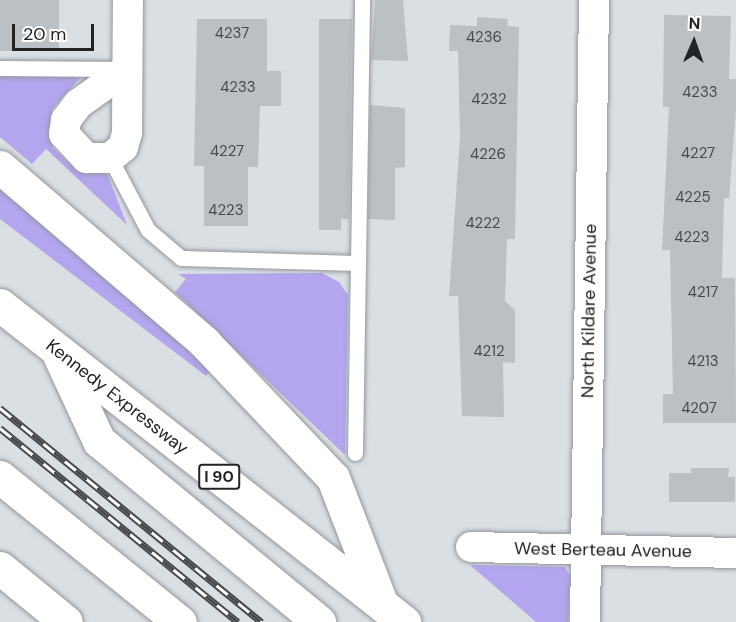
<!DOCTYPE html>
<html>
<head>
<meta charset="utf-8">
<style>
  body { margin:0 }
  #map { position:relative; width:736px; height:622px; overflow:hidden; background:#dadfe4; font-family:"DM Sans",sans-serif }
  div>[style] { position:absolute }
  .green>* { inset:0; background:#b3a5ee }
  .building>* { inset:0; background:#bac0c4; transform-origin:0 0 }
  .roads { filter:drop-shadow(0 0 2px #92979c) drop-shadow(0 0 2px #92979c) }
  .service>* { height:15px; margin:-7.5px; padding:0 7.5px; transform-origin:7.5px; border-radius:7.5px; background:#fff }
  .minor>* { height:30px; margin:-15px; padding:0 15px; transform-origin:15px; border-radius:15px; background:#fff }
  .motorway>* { height:33px; margin:-16.5px; padding:0 16.5px; transform-origin:16.5px; border-radius:16.5px; background:#fff }
  .rail>* { height:7px; margin-top:-3.5px; transform-origin:0; background:repeating-linear-gradient(90deg,#fff 0 14px,#484a4d 0 28px); box-sizing:border-box; border-block:2px solid #484a4d }
  span { translate:-50% -50%; white-space:nowrap; text-align:center; line-height:1.15; -webkit-text-stroke:5px #fff; paint-order:stroke }
  .number-label { font-size:15px; color:#474a4d }
  .number-label span { -webkit-text-stroke-width:0 }
  .shield-label span { padding:2px 4px; background:#fff; border:2px solid; border-radius:4px; -webkit-text-stroke-width:0 }
  .shield-label { font-size:16px; color:#212325; font-weight:700 }
  .street-label { font-size:18px; color:#212325 }
  .north { position:absolute; left:664px; top:12px; width:60px; height:60px; -webkit-text-stroke:4px #fff; paint-order:stroke; rotate:2deg; font-size:16px; font-weight:700; line-height:24px; text-align:center; color:#212325 }
  .north::after { content:''; display:block; margin:auto; width:21px; height:27px; background:#212325; clip-path:polygon(50% 0,100% 100%,50% 72%,0 100%) }
  .scale { position:absolute; left:12px; top:24px; width:82px; height:27px; box-sizing:border-box; border:3px solid #212325; border-top:0; padding-left:8px; font-size:18px; line-height:21px; white-space:nowrap; color:#212325; -webkit-text-stroke:4px #fff; paint-order:stroke }
</style>
</head>
<body>
<div id="map">
  <div class="green">
    <i style="clip-path:polygon(0 76px,81px 77px,52px 109px,53px 148px,74px 168px,101px 169px,108px 176px,127px 225px,46px 149px,32px 164px,0 137px)"></i>
    <i style="clip-path:polygon(0 185px,211px 370px,206px 376px,0 219px)"></i>
    <i style="clip-path:polygon(322px 273px,339px 282px,348px 295px,345px 455px,175px 292px,186px 279px,178px 274px)"></i>
    <i style="clip-path:polygon(470px 565px,565px 567px,570px 576px,568px 622px,536px 622px)"></i>
  </div>
  <div class="building">
    <i style="left:0;top:0;width:59px;height:51px"></i>
    <i style="clip-path:polygon(375px 0,403px 0,408px 61px,371px 60px)"></i>
    <i style="clip-path:polygon(664px 15px,731px 16px,729px 79px,736px 79px,736px 109px,729px 198px,724px 198px,722px 278px,735px 278px,736px 423px,663px 423px,663px 394px,673px 394px,670px 250px,662px 250px,669px 107px,663px 107px)"></i>
    <i style="clip-path:polygon(477px 17px,508px 19px,507px 26px,519px 27px,515px 239px,507px 239px,505px 301px,515px 310px,515px 363px,503px 362px,504px 417px,462px 416px,458px 296px,449px 296px,460px 137px,458px 51px,449px 51px,450px 25px,477px 26px)"></i>
    <i style="clip-path:polygon(197px 19px,267px 19px,267px 71px,281px 71px,281px 106px,260px 106px,258px 167px,248px 167px,248px 226px,204px 226px,204px 166px,194px 166px)"></i>
    <i style="clip-path:polygon(319px 19px,352px 19px,349px 219px,341px 219px,341px 230px,319px 230px)"></i>
    <i style="clip-path:polygon(370px 105px,405px 108px,405px 167px,395px 168px,395px 220px,368px 219px)"></i>
    <i style="clip-path:polygon(691px 468px,729px 468px,728px 477px,735px 477px,735px 502px,669px 502px,669px 473px,691px 473px)"></i>
  </div>
  <div class="roads">
    <div class="service">
      <i style="left:0;top:68px;width:121px;rotate:0.5deg"></i>
      <i style="left:110px;top:158px;width:81px;rotate:62.2deg"></i>
      <i style="left:148px;top:230px;width:43px;rotate:40.3deg"></i>
      <i style="left:181px;top:258px;width:177px;rotate:1.6deg"></i>
      <i style="left:355px;top:453px;width:453px;rotate:-89.1deg"></i>
    </div>
    <div class="minor">
      <i style="left:127px;top:69px;width:60px;rotate:144.5deg"></i>
      <i style="left:78px;top:104px;width:20px;rotate:127deg"></i>
      <i style="left:66px;top:120px;width:14px;rotate:98deg"></i>
      <i style="left:64px;top:134px;width:33px;rotate:47deg"></i>
      <i style="left:86px;top:158px;width:24px"></i>
      <i style="left:110px;top:158px;width:17px;rotate:-40deg"></i>
      <i style="left:123px;top:147px;width:15px;rotate:-74deg"></i>
      <i style="left:127px;top:133px;width:133px;rotate:-89.6deg"></i>
      <i style="left:471px;top:547px;width:265px;rotate:1.3deg"></i>
      <i style="left:585px;top:622px;width:622px;rotate:-89.17deg"></i>
    </div>
    <div class="motorway">
      <i style="left:0;top:167px;width:269px;rotate:40.6deg"></i>
      <i style="left:204px;top:342px;width:187px;rotate:46.5deg"></i>
      <i style="left:333px;top:478px;width:136px;rotate:68.9deg"></i>
      <i style="left:0;top:305px;width:514px;rotate:38.12deg"></i>
      <i style="left:59px;top:355px;width:95px;rotate:65.1deg"></i>
      <i style="left:99px;top:441px;width:285px;rotate:39.4deg"></i>
      <i style="left:0;top:477px;width:231px;rotate:38.9deg"></i>
      <i style="left:0;top:568px;width:85px;rotate:39.3deg"></i>
    </div>
  </div>
  <div class="rail">
    <i style="left:0;top:408px;width:338px;rotate:39.3deg"></i>
    <i style="left:0;top:428px;width:307px;rotate:39.2deg"></i>
  </div>
  <div class="number-label">
    <span style="left:232px;top:34px">4237</span>
    <span style="left:484px;top:38px">4236</span>
    <span style="left:238px;top:88px">4233</span>
    <span style="left:700px;top:93px">4233</span>
    <span style="left:489px;top:100px">4232</span>
    <span style="left:227px;top:152px">4227</span>
    <span style="left:698px;top:154px">4227</span>
    <span style="left:488px;top:155px">4226</span>
    <span style="left:693px;top:198px">4225</span>
    <span style="left:226px;top:211px">4223</span>
    <span style="left:483px;top:224px">4222</span>
    <span style="left:692px;top:238px">4223</span>
    <span style="left:703px;top:293px">4217</span>
    <span style="left:489px;top:352px">4212</span>
    <span style="left:703px;top:362px">4213</span>
    <span style="left:699px;top:409px">4207</span>
  </div>
  <div class="shield-label">
    <span style="left:219px;top:477px">I 90</span>
  </div>
  <div class="street-label">
    <span style="left:589px;top:311px;rotate:-89deg">North Kildare Avenue</span>
    <span style="left:117px;top:397px;rotate:38deg">Kennedy Expressway</span>
    <span style="left:603px;top:550px;rotate:1deg">West Berteau Avenue</span>
  </div>
  <div class="north">N</div>
  <div class="scale">20 m</div>
</div>
</body>
</html>
